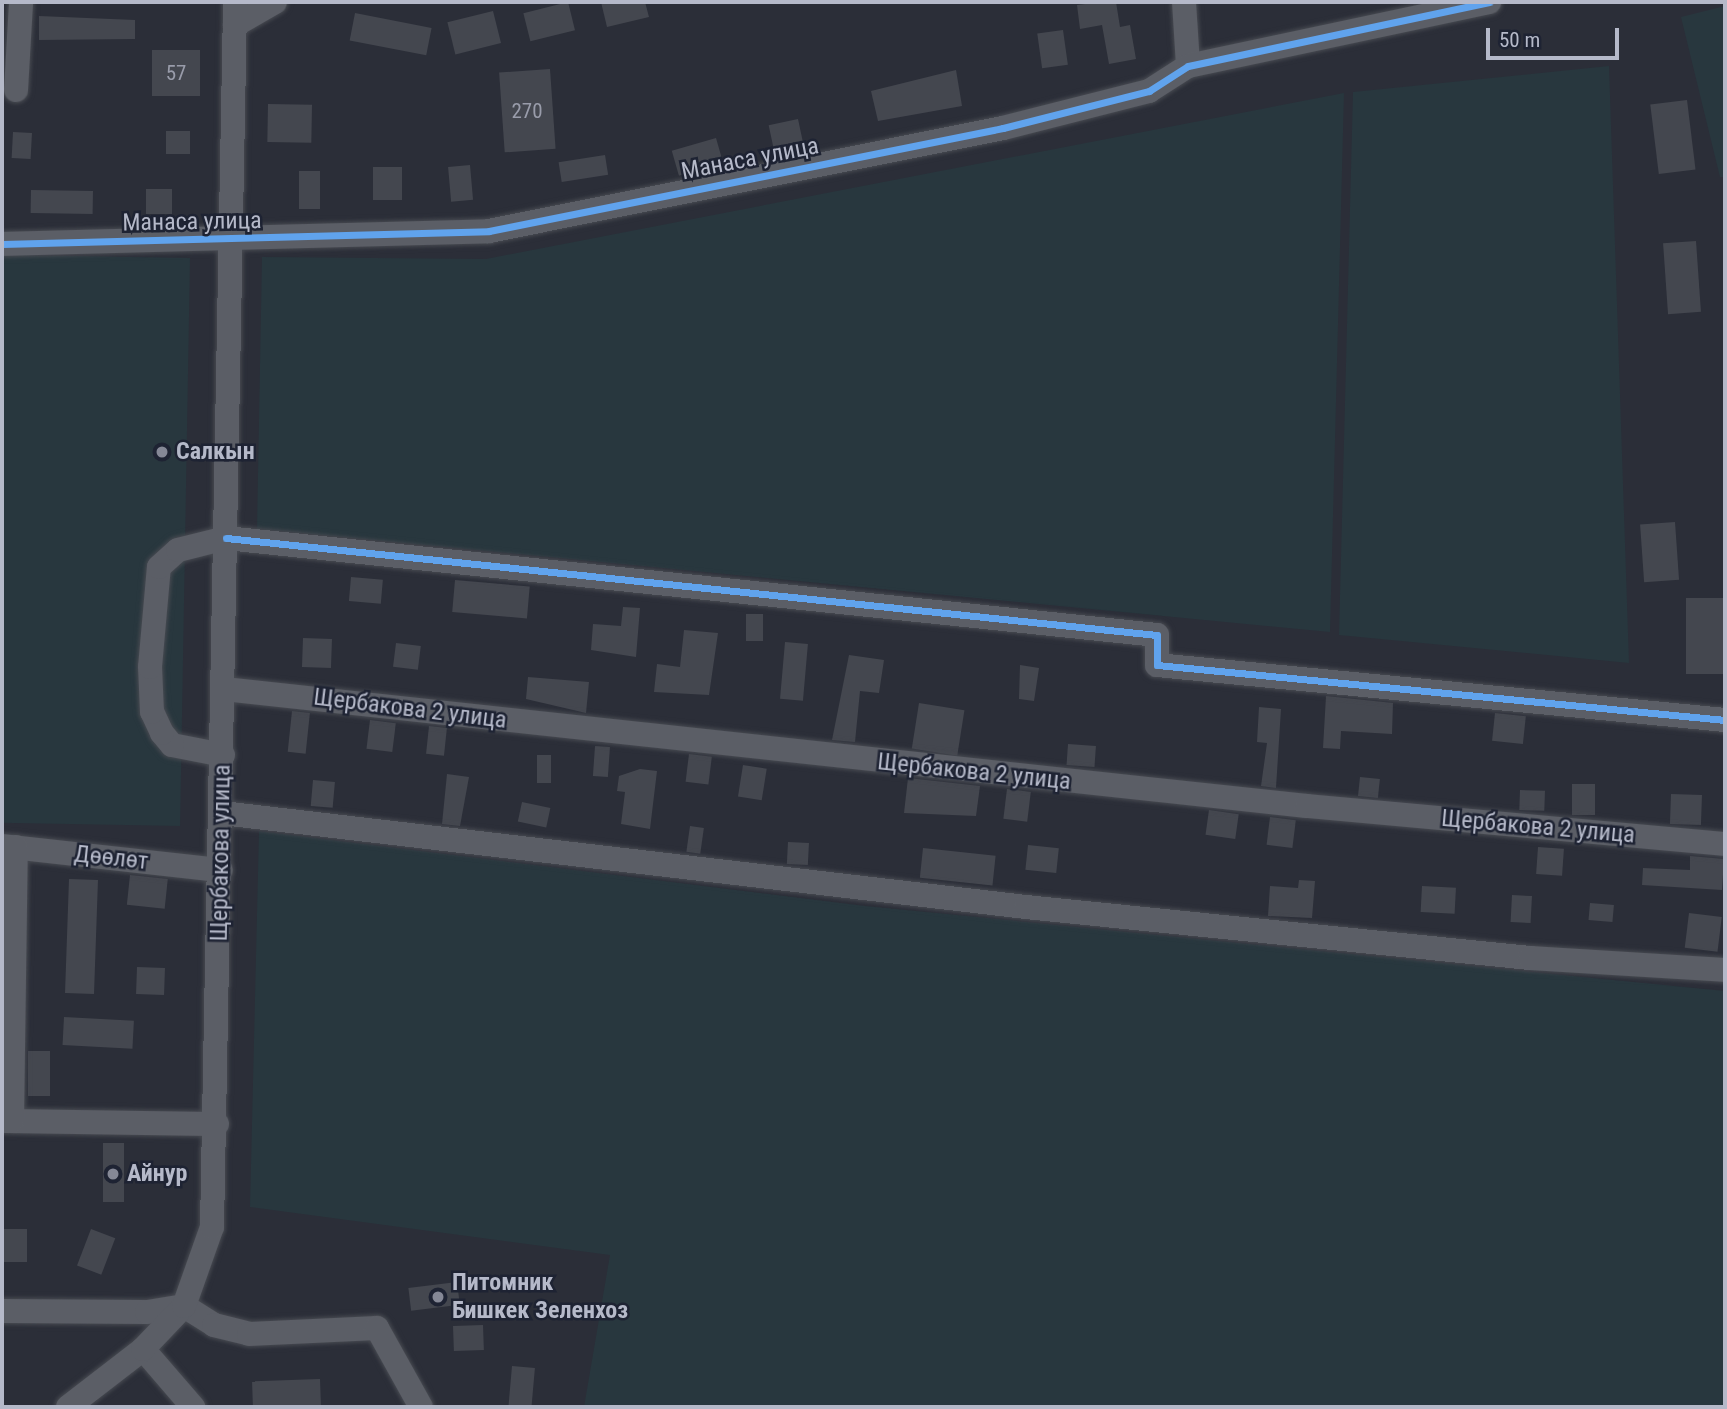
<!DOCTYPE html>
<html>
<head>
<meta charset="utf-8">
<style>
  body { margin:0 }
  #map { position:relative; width:1727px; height:1409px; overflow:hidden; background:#2b2e38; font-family:"Roboto Condensed",sans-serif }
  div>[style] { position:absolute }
  .green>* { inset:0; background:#28373e; transform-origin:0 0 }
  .building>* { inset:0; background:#44474f; transform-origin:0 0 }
  .roads { filter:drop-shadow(0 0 2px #474a51) drop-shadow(0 0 2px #474a51) }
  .minor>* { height:24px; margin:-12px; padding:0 12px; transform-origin:12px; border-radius:12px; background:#5b5e66 }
  .cycleway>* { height:7px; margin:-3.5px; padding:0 3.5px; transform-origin:3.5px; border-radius:3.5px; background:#60a3ed }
  .dots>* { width:19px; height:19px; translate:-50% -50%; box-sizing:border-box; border:4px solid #1e2333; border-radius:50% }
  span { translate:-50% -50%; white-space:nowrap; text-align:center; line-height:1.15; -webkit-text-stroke:5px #1e2333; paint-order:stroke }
  .number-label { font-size:21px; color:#999caa }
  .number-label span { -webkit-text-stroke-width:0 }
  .street-label { font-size:24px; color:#b5b9c9 }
  .poi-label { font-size:24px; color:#b5b9c9; font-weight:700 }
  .left { translate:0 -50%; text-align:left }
  .frame { position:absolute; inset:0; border:4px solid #b5b9c9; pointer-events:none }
  .scale { position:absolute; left:1486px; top:28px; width:133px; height:32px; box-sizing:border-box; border:4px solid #b5b9c9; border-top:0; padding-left:9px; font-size:21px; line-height:24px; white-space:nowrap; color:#b5b9c9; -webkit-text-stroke:5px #1e2333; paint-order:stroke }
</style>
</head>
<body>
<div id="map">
  <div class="green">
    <i style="clip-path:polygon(1725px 6px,1725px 177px,1720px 177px,1681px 17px)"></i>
    <i style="clip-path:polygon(1609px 66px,1629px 663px,1339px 635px,1353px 92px)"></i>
    <i style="clip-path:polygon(1344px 93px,1330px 632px,257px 529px,262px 257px,486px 259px)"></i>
    <i style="left:190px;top:258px;width:568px;height:188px;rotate:91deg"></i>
    <i style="clip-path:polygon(259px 831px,865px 906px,1725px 991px,1725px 1407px,584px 1407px,610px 1255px,250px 1207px)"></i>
  </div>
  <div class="building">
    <i style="left:568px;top:2px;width:29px;height:46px;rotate:76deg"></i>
    <i style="clip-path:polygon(601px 2px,645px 2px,649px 17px,607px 27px)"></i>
    <i style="clip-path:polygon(1101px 2px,1116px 2px,1120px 27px,1130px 25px,1136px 59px,1109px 64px,1102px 25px,1080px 29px,1077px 5px)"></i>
    <i style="left:493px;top:11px;width:33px;height:47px;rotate:76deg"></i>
    <i style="left:355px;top:13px;width:78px;height:28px;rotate:11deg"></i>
    <i style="clip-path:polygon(39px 16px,135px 20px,135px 39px,39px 40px)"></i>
    <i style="left:1063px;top:30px;width:35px;height:26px;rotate:82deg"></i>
    <i style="left:152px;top:50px;width:48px;height:46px"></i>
    <i style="left:550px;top:69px;width:80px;height:51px;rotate:86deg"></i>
    <i style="clip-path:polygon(956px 70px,962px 106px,878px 121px,871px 91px)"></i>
    <i style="left:1687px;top:100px;width:70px;height:37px;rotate:83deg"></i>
    <i style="left:268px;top:104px;width:44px;height:38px;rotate:1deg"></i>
    <i style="left:798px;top:119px;width:29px;height:30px;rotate:78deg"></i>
    <i style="left:166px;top:131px;width:24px;height:23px"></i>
    <i style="left:13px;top:132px;width:19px;height:26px;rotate:3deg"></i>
    <i style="left:716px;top:138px;width:26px;height:46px;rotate:74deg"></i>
    <i style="left:605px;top:155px;width:20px;height:47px;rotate:81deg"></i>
    <i style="left:470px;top:165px;width:35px;height:22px;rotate:85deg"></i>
    <i style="left:373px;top:167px;width:29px;height:33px"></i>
    <i style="left:299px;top:171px;width:21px;height:38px"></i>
    <i style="left:146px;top:189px;width:26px;height:25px"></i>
    <i style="left:31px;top:190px;width:62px;height:23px;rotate:1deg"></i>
    <i style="left:1696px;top:241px;width:71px;height:33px;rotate:86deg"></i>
    <i style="left:1675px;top:522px;width:58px;height:35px;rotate:86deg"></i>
    <i style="left:351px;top:577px;width:32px;height:24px;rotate:5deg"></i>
    <i style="left:455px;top:580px;width:75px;height:32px;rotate:5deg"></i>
    <i style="left:1725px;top:598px;width:76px;height:39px;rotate:90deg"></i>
    <i style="clip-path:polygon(623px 607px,640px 608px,636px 657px,591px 650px,593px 624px,621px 626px)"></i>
    <i style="left:746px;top:614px;width:17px;height:27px"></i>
    <i style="clip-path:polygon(684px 630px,718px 633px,709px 695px,654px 692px,657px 664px,680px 667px)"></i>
    <i style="left:303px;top:638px;width:29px;height:29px;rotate:2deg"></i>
    <i style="left:785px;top:642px;width:23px;height:57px;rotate:5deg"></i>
    <i style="left:396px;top:643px;width:25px;height:24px;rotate:7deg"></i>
    <i style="clip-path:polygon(849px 655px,884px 660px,879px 693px,860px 691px,855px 742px,832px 740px)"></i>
    <i style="clip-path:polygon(1020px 665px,1039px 668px,1034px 701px,1019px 699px)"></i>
    <i style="clip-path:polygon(528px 677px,589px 682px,586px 713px,526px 699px)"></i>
    <i style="clip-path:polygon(1326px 696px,1393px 703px,1392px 734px,1341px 731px,1340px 749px,1323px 748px)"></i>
    <i style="left:919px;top:703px;width:46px;height:46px;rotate:9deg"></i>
    <i style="clip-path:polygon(1259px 707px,1281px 709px,1276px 788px,1261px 786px,1267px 743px,1257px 742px)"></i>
    <i style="left:292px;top:711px;width:18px;height:41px;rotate:6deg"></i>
    <i style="left:1495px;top:713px;width:31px;height:28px;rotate:6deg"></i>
    <i style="left:370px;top:720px;width:26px;height:29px;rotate:7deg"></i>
    <i style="left:429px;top:726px;width:18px;height:28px;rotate:6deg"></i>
    <i style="left:1068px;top:744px;width:28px;height:21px;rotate:4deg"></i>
    <i style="left:595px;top:746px;width:15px;height:30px;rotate:4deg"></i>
    <i style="left:689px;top:754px;width:23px;height:28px;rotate:7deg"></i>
    <i style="left:537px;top:755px;width:14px;height:28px"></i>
    <i style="left:743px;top:765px;width:24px;height:32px;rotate:9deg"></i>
    <i style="clip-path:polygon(640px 769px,657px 771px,650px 829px,621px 824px,625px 792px,617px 791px,619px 776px)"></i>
    <i style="clip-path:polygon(447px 774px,469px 777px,460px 826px,442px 824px)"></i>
    <i style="left:1360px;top:777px;width:20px;height:19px;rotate:6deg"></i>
    <i style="clip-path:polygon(908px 778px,980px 786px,976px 816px,904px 813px)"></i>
    <i style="left:313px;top:780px;width:22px;height:26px;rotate:5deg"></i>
    <i style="left:1572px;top:784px;width:23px;height:31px"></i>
    <i style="left:1007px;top:789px;width:24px;height:30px;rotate:7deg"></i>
    <i style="left:1520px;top:790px;width:25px;height:20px;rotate:2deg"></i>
    <i style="left:1671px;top:794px;width:31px;height:30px;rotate:2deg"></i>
    <i style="left:522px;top:802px;width:29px;height:20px;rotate:12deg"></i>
    <i style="left:1209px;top:810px;width:30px;height:25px;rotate:8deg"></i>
    <i style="left:1270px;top:817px;width:26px;height:28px;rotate:7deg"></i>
    <i style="left:690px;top:826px;width:14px;height:26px;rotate:8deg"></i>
    <i style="left:788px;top:842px;width:21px;height:22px;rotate:3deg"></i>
    <i style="left:1028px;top:845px;width:31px;height:25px;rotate:6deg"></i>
    <i style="left:1538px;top:847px;width:26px;height:27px;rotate:4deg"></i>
    <i style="left:923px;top:848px;width:73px;height:30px;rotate:6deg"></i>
    <i style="clip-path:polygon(1690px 856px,1724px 859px,1722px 890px,1642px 885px,1643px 868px,1690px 870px)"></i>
    <i style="left:130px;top:875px;width:38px;height:30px;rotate:6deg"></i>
    <i style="left:69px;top:879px;width:29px;height:114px;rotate:2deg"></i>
    <i style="clip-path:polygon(1299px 880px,1315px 881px,1312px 918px,1268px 916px,1270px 886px,1298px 888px)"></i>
    <i style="left:1422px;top:886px;width:34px;height:26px;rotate:3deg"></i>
    <i style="left:1512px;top:895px;width:20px;height:27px;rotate:3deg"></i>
    <i style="left:1590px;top:903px;width:24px;height:17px;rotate:5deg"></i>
    <i style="left:1689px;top:913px;width:33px;height:35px;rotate:7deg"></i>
    <i style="left:137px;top:967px;width:28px;height:27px;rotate:2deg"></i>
    <i style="left:64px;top:1017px;width:70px;height:28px;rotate:3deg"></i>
    <i style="left:28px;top:1051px;width:22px;height:45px"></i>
    <i style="left:103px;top:1143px;width:21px;height:59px"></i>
    <i style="left:2px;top:1229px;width:25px;height:33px"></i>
    <i style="left:91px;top:1229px;width:26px;height:39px;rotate:21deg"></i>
    <i style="left:457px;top:1282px;width:23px;height:49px;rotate:83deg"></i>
    <i style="left:483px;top:1325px;width:25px;height:30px;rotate:88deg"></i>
    <i style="left:512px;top:1366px;width:23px;height:41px;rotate:5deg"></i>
    <i style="left:320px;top:1379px;width:28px;height:68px;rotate:88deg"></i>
  </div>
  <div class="roads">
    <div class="minor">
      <i style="left:1184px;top:2px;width:64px;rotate:86.4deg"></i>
      <i style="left:235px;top:25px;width:46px;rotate:-29.9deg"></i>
      <i style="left:16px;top:90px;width:88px;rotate:-86.7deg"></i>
      <i style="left:2px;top:244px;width:487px;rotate:-1.5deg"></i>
      <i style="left:489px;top:231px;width:524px;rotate:-11.33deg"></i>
      <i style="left:1003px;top:128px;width:151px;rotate:-14.2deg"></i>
      <i style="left:1149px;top:91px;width:46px;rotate:-32.7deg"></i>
      <i style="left:1188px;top:66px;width:308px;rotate:-12deg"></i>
      <i style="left:224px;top:689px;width:1089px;rotate:6.17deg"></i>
      <i style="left:1307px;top:806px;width:420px;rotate:5.2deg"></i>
      <i style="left:223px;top:755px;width:52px;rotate:-168.9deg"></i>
      <i style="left:172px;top:745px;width:16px;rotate:-130deg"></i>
      <i style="left:162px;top:733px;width:23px;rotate:-115deg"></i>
      <i style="left:152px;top:712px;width:45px;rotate:-92.5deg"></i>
      <i style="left:150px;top:667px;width:100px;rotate:-84.9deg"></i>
      <i style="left:159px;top:567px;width:25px;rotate:-42deg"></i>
      <i style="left:178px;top:550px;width:49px;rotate:-14deg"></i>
      <i style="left:226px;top:538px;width:936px;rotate:5.95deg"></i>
      <i style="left:1157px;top:635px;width:30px;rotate:90deg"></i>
      <i style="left:1157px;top:665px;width:571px;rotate:5.53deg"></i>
      <i style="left:222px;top:813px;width:809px;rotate:6.67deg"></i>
      <i style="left:1026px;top:907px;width:507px;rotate:5.78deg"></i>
      <i style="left:1530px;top:958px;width:195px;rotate:3.5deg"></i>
      <i style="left:2px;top:846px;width:220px;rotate:6.3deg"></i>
      <i style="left:2px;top:1121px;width:215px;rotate:0.8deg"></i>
      <i style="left:12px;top:1121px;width:274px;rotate:-89.2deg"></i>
      <i style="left:184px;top:1306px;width:36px;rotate:32deg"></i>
      <i style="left:214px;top:1325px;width:36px;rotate:14deg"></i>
      <i style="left:249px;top:1334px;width:128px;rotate:-2.7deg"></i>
      <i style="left:377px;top:1328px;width:90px;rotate:60.9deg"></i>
      <i style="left:2px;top:1311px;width:145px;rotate:0.4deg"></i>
      <i style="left:147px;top:1312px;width:37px;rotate:-9deg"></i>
      <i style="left:143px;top:1349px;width:77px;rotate:49.2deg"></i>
      <i style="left:68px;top:1407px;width:95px;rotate:-37.7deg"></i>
      <i style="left:143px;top:1349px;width:59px;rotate:-46.4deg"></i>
      <i style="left:184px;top:1306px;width:84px;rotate:-70.5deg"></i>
      <i style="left:212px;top:1227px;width:1225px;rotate:-88.92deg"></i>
    </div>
  </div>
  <div class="cycleway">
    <i style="left:2px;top:244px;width:487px;rotate:-1.5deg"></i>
    <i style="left:489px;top:231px;width:524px;rotate:-11.33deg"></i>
    <i style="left:1003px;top:128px;width:151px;rotate:-14.2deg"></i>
    <i style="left:1149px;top:91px;width:46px;rotate:-32.7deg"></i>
    <i style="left:1188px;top:66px;width:308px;rotate:-12deg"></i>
    <i style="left:226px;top:538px;width:936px;rotate:5.95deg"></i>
    <i style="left:1157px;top:635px;width:30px;rotate:90deg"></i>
    <i style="left:1157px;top:665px;width:571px;rotate:5.53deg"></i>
  </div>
  <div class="dots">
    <i style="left:162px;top:452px;background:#858896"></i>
    <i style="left:113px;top:1174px;background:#858896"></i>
    <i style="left:438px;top:1297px;background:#858896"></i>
  </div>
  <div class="number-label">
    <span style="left:176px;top:73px">57</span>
    <span style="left:527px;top:111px">270</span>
  </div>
  <div class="street-label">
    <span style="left:750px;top:159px;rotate:-11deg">Манаса улица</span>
    <span style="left:192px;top:222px;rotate:-1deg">Манаса улица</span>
    <span style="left:410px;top:709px;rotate:7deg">Щербакова 2 улица</span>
    <span style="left:974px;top:772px;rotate:6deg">Щербакова 2 улица</span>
    <span style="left:1538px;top:827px;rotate:5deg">Щербакова 2 улица</span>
    <span style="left:221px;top:853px;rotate:-89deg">Щербакова улица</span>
    <span style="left:111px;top:858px;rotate:6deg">Дөөлөт</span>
  </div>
  <div class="poi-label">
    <span class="left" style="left:176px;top:452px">Салкын</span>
    <span class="left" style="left:127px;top:1174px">Айнур</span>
    <span class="left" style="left:452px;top:1297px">Питомник<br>Бишкек Зеленхоз</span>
  </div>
  <div class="frame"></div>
  <div class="scale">50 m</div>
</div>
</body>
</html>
